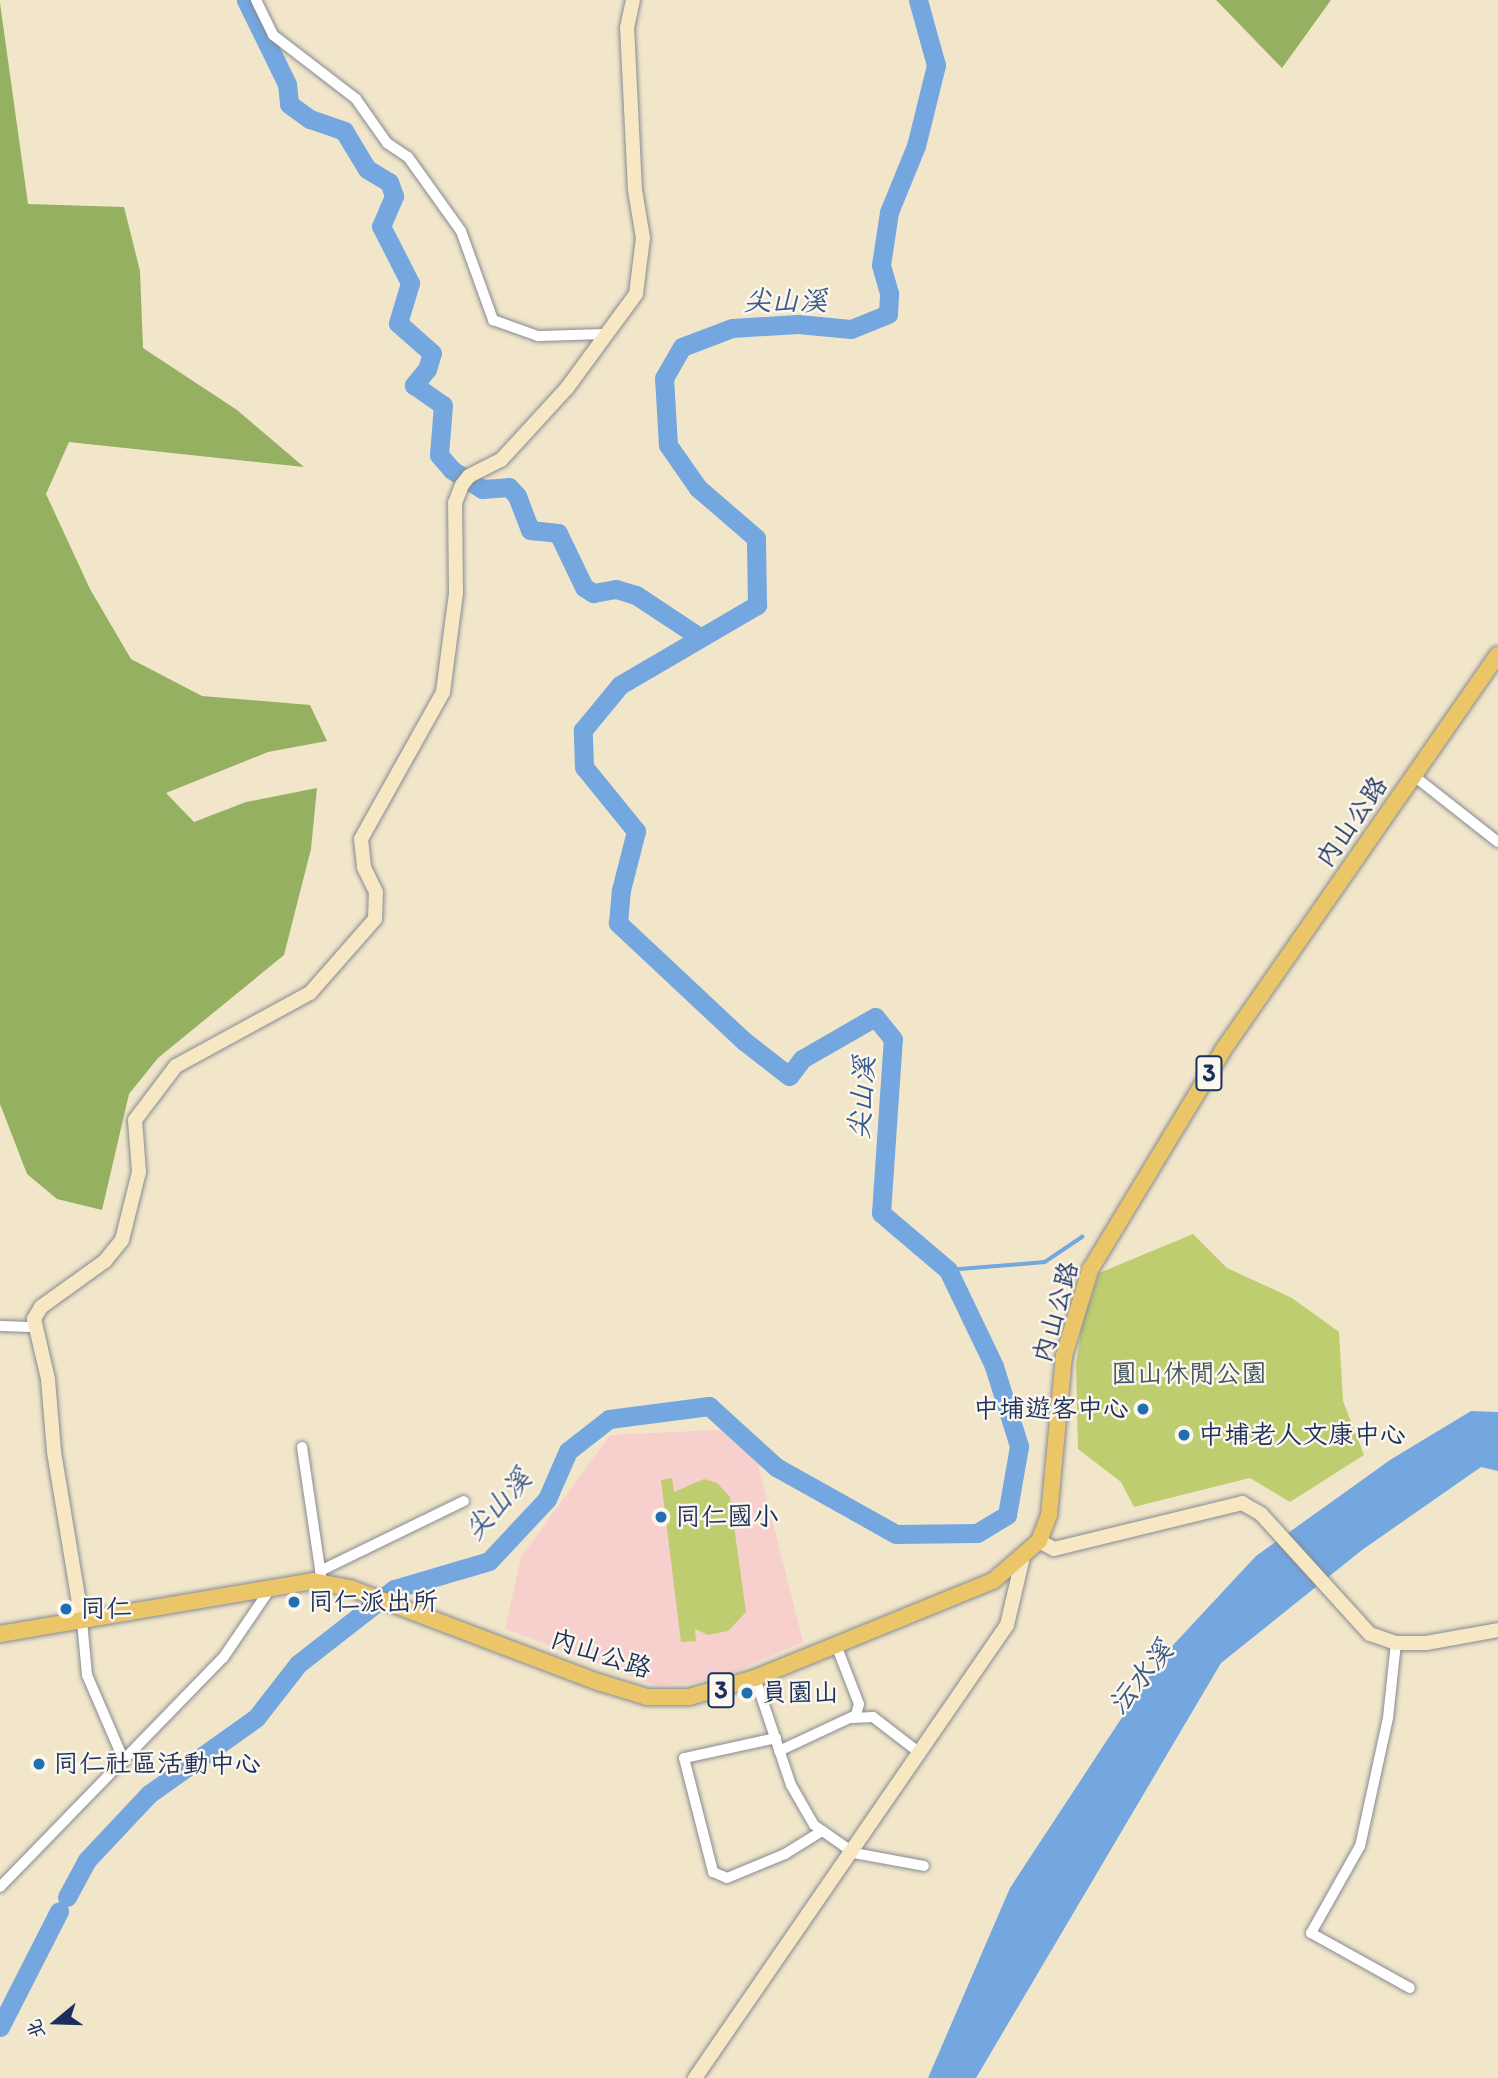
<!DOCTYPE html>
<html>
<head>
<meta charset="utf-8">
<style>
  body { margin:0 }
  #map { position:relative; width:1498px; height:2078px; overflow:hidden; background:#f1e6ca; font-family:Itim,"LXGW WenKai TC",sans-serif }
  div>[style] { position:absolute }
  .built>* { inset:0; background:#f7d0cd }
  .green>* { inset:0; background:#becd70 }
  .forest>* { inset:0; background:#96b062 }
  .water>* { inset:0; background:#74a6df }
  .stream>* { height:3.5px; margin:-1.75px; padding:0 1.75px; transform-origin:1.75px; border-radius:1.75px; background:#74a6df }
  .river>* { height:19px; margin:-9.5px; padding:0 9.5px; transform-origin:9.5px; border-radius:9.5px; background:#74a6df }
  .roads { filter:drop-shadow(0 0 2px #868a94) drop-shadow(0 0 2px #868a94) }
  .street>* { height:10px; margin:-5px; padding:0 5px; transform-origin:5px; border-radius:5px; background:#fff }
  .secondary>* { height:14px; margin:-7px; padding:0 7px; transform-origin:7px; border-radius:7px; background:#f7e8c3 }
  .primary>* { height:16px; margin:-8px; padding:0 8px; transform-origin:8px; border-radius:8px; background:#ebc669 }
  .dots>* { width:19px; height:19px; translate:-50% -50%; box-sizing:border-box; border:4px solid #fbf7ec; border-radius:50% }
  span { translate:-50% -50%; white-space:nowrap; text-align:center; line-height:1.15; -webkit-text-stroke:5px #fbf7ec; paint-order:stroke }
  .shield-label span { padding:2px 5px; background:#fbf7ec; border:2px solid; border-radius:5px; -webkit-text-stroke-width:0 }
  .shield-label { font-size:24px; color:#1b2f5e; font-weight:700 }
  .street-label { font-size:26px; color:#1b2f5e }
  .park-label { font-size:26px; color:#445662 }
  .poi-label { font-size:26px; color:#1b2f5e }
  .right { translate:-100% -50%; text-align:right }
  .left { translate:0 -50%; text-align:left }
  .water-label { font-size:28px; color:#3a598b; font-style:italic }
  .north { position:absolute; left:21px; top:1987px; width:70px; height:70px; -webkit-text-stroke:5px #fbf7ec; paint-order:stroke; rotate:251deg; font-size:19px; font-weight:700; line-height:28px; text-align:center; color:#1b2f5e }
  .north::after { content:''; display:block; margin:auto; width:24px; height:32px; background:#1b2f5e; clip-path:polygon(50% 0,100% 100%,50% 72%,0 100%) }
</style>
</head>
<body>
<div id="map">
  <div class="built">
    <i style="clip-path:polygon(736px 1429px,756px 1456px,803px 1642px,734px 1672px,693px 1683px,655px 1685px,505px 1629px,521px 1557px,610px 1435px)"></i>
  </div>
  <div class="green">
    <i style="clip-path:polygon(1193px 1234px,1227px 1268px,1292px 1298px,1339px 1332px,1343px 1401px,1364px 1455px,1290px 1502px,1250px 1478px,1134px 1507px,1121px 1482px,1078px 1449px,1076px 1364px,1082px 1324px,1099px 1273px)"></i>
    <i style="clip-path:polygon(672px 1478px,674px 1492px,704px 1479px,717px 1483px,730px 1497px,746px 1612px,728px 1631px,708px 1635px,695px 1629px,696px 1641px,681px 1642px,661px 1480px)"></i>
  </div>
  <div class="forest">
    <i style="clip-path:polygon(1216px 0,1331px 0,1282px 68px)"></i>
    <i style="clip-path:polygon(0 3px,28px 204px,124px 207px,140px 271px,143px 348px,237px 410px,304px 467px,69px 442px,46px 494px,90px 589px,131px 659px,202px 696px,310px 705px,327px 741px,268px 752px,166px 793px,194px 822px,246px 802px,317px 788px,311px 849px,284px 955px,158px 1058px,129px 1094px,102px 1210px,57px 1199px,27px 1174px,0 1104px)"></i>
  </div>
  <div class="water">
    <i style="clip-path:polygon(1471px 1411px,1498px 1412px,1498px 1471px,1481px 1467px,1362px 1550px,1221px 1663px,976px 2078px,928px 2078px,1010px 1888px,1161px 1658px,1256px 1556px,1390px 1460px)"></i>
  </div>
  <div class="stream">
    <i style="left:948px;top:1270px;width:97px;rotate:-4.7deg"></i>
    <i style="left:1045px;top:1262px;width:45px;rotate:-34deg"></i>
  </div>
  <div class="river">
    <i style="left:246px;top:0;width:93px;rotate:64deg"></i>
    <i style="left:287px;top:84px;width:20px;rotate:84deg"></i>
    <i style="left:289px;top:104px;width:26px;rotate:36deg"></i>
    <i style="left:310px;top:119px;width:36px;rotate:19deg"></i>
    <i style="left:344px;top:131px;width:44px;rotate:58.8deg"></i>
    <i style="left:367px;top:169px;width:26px;rotate:31deg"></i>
    <i style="left:389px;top:182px;width:15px;rotate:70deg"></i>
    <i style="left:394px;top:196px;width:33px;rotate:113deg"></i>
    <i style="left:381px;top:226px;width:64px;rotate:63deg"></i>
    <i style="left:410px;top:283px;width:42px;rotate:106.7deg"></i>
    <i style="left:398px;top:323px;width:45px;rotate:41.4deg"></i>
    <i style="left:432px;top:353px;width:17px;rotate:107deg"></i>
    <i style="left:427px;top:369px;width:21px;rotate:129deg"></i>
    <i style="left:414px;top:385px;width:35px;rotate:35deg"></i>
    <i style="left:443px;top:405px;width:50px;rotate:94.6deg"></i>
    <i style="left:439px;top:455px;width:20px;rotate:49deg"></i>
    <i style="left:452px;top:470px;width:36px;rotate:32deg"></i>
    <i style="left:482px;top:489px;width:27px;rotate:-4deg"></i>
    <i style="left:509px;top:487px;width:12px;rotate:48deg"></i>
    <i style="left:517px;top:496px;width:36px;rotate:69deg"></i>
    <i style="left:530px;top:530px;width:28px;rotate:6deg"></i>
    <i style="left:558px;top:533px;width:60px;rotate:64.3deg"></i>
    <i style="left:584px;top:587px;width:11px;rotate:34deg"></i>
    <i style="left:593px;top:593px;width:23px;rotate:-10deg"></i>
    <i style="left:616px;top:589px;width:21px;rotate:17deg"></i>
    <i style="left:636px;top:595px;width:74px;rotate:33.5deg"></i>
    <i style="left:67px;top:1897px;width:42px;rotate:-61.6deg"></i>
    <i style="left:87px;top:1860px;width:91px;rotate:-46.8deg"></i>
    <i style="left:149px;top:1794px;width:131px;rotate:-35.4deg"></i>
    <i style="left:256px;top:1718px;width:68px;rotate:-52.1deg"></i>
    <i style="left:298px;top:1664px;width:122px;rotate:-38deg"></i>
    <i style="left:394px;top:1589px;width:99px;rotate:-16.4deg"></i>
    <i style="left:489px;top:1561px;width:85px;rotate:-46.9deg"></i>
    <i style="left:547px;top:1499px;width:52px;rotate:-66.4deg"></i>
    <i style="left:568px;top:1451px;width:52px;rotate:-38deg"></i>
    <i style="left:609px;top:1419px;width:101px;rotate:-7.4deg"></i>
    <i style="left:709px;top:1406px;width:91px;rotate:42.3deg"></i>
    <i style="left:776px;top:1467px;width:137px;rotate:29.2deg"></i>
    <i style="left:896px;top:1534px;width:81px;rotate:-0.7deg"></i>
    <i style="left:977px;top:1533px;width:35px;rotate:-31deg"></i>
    <i style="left:1007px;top:1515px;width:70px;rotate:-80.1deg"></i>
    <i style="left:1019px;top:1446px;width:84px;rotate:-107.4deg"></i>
    <i style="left:994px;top:1366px;width:106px;rotate:-115.6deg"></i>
    <i style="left:948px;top:1270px;width:88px;rotate:-139.6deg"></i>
    <i style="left:881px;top:1213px;width:174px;rotate:-86.1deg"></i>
    <i style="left:893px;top:1039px;width:28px;rotate:-129deg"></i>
    <i style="left:875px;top:1017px;width:84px;rotate:150.1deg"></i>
    <i style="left:802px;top:1059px;width:21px;rotate:127deg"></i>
    <i style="left:789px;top:1076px;width:57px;rotate:-142.1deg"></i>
    <i style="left:744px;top:1041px;width:173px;rotate:-136.9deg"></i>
    <i style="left:618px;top:923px;width:33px;rotate:-85deg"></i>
    <i style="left:621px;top:890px;width:61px;rotate:-75.7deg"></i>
    <i style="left:636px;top:831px;width:82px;rotate:-129.1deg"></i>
    <i style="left:584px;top:767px;width:37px;rotate:-92deg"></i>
    <i style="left:583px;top:730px;width:58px;rotate:-50.6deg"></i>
    <i style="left:620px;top:685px;width:159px;rotate:-30.3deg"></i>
    <i style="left:757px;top:605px;width:67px;rotate:-90.9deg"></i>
    <i style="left:756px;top:538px;width:77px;rotate:-139.2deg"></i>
    <i style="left:698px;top:488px;width:52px;rotate:-124.9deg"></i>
    <i style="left:668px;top:445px;width:67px;rotate:-93.4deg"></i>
    <i style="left:664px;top:378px;width:36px;rotate:-60deg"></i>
    <i style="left:682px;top:347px;width:53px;rotate:-20.8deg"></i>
    <i style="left:732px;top:328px;width:66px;rotate:-3.5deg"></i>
    <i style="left:798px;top:324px;width:53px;rotate:5.4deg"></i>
    <i style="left:851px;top:329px;width:40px;rotate:-22deg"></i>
    <i style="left:888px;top:314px;width:21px;rotate:-87deg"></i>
    <i style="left:889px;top:293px;width:29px;rotate:-106deg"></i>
    <i style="left:881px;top:265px;width:54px;rotate:-81.4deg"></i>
    <i style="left:889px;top:212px;width:71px;rotate:-67.8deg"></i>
    <i style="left:916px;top:146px;width:83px;rotate:-76.1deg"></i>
    <i style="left:936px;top:65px;width:67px;rotate:-105.5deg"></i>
    <i style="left:0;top:2027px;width:130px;rotate:-63deg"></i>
  </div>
  <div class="roads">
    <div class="street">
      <i style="left:256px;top:0;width:39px;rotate:64deg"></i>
      <i style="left:273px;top:35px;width:105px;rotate:37.6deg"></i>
      <i style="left:356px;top:99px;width:54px;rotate:54.8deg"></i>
      <i style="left:387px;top:143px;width:25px;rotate:34deg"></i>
      <i style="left:408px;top:157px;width:91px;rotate:54.4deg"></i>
      <i style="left:461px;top:231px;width:95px;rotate:70.2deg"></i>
      <i style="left:493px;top:320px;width:48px;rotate:19.6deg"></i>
      <i style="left:538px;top:336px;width:69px;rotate:-1.7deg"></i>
      <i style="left:1414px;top:776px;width:107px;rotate:38.2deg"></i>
      <i style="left:0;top:1326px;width:32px;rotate:2deg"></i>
      <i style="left:302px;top:1447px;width:130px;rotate:81.6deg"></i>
      <i style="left:320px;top:1571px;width:160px;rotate:-25.9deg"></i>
      <i style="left:82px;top:1621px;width:54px;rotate:84.7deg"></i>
      <i style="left:87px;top:1675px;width:94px;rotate:66.7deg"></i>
      <i style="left:1396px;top:1643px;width:75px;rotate:96.1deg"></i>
      <i style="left:1388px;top:1718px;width:131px;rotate:102.3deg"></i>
      <i style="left:1360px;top:1846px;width:100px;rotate:119.4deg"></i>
      <i style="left:1311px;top:1933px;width:113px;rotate:29.1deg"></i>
      <i style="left:755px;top:1678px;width:113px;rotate:71.4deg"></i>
      <i style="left:791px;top:1785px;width:46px;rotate:60.1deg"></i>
      <i style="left:814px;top:1825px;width:49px;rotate:35deg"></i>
      <i style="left:854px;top:1853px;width:71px;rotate:10.5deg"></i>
      <i style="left:853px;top:1718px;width:20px;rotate:-3deg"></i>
      <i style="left:873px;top:1717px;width:59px;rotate:37.5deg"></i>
      <i style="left:776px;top:1738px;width:94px;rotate:167.7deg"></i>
      <i style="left:684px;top:1758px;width:118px;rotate:75.7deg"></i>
      <i style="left:713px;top:1872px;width:15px;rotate:23deg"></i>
      <i style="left:727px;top:1878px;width:63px;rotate:-22.5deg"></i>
      <i style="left:785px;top:1854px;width:44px;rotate:-31.9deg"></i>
      <i style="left:779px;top:1751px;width:85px;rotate:-25.1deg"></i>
      <i style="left:856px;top:1715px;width:11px;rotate:-75deg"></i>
      <i style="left:859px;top:1704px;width:63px;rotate:-111.3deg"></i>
      <i style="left:0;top:1887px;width:320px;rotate:-45.8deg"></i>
      <i style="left:223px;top:1658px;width:83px;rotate:-55.7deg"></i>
    </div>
    <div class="secondary">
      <i style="left:1039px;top:1541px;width:17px;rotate:28deg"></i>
      <i style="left:1054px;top:1549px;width:194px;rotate:-13.7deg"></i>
      <i style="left:1242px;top:1503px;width:22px;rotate:30deg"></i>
      <i style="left:1261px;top:1514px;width:162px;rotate:47.8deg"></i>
      <i style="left:1370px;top:1634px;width:28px;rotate:19deg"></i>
      <i style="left:1396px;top:1643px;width:30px"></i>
      <i style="left:1426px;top:1643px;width:73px;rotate:-10.2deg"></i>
      <i style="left:82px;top:1621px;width:172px;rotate:-99.4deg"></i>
      <i style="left:54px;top:1451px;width:72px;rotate:-94.8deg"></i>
      <i style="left:48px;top:1379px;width:62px;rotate:-103.1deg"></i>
      <i style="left:34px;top:1319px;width:14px;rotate:-60deg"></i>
      <i style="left:41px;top:1307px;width:79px;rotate:-35.7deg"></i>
      <i style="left:105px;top:1261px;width:27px;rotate:-51deg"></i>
      <i style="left:122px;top:1240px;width:70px;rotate:-76deg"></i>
      <i style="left:139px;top:1172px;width:52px;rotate:-94.4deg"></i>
      <i style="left:135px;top:1120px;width:68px;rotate:-52.8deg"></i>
      <i style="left:176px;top:1066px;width:153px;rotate:-28.6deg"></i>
      <i style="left:310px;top:993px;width:98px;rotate:-48.7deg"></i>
      <i style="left:375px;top:919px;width:27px;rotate:-88deg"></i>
      <i style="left:376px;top:892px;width:28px;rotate:-116deg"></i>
      <i style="left:364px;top:867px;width:28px;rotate:-96deg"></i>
      <i style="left:361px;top:839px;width:168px;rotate:-60.8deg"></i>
      <i style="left:443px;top:692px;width:100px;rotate:-82.5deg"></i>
      <i style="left:456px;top:593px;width:90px;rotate:-90.6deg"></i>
      <i style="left:455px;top:503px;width:19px;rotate:-69deg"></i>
      <i style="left:462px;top:485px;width:11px;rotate:-52deg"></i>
      <i style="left:469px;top:476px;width:36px;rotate:-27deg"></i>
      <i style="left:501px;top:460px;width:98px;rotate:-47.5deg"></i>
      <i style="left:567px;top:388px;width:117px;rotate:-53.7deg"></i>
      <i style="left:636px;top:294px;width:56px;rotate:-82.9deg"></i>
      <i style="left:643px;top:238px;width:49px;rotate:-99.5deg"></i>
      <i style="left:635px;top:190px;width:162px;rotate:-92.8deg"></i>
      <i style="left:627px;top:28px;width:29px;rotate:-78deg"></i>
      <i style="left:695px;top:2078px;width:550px;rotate:-55.44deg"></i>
      <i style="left:1007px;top:1625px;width:70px;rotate:-76.8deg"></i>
    </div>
    <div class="primary">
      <i style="left:0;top:1634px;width:317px;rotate:-9.6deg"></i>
      <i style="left:313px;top:1581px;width:38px;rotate:11deg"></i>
      <i style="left:350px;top:1588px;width:265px;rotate:20.8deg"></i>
      <i style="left:598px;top:1682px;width:51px;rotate:17deg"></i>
      <i style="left:647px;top:1697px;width:42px"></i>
      <i style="left:689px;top:1697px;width:69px;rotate:-16.1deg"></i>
      <i style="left:755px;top:1678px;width:257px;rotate:-22.2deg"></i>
      <i style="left:993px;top:1581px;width:61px;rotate:-41deg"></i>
      <i style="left:1039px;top:1541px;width:28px;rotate:-69deg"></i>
      <i style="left:1049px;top:1515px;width:160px;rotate:-84.6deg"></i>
      <i style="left:1064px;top:1356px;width:90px;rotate:-73.2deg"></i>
      <i style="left:1090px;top:1270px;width:257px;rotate:-58.8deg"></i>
      <i style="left:1223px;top:1050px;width:481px;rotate:-55.2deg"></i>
    </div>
  </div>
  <div class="dots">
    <i style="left:1143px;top:1409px;background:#1f6fb2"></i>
    <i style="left:1184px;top:1435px;background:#1f6fb2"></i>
    <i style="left:661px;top:1517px;background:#1f6fb2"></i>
    <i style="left:294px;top:1602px;background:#1f6fb2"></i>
    <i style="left:66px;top:1609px;background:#1f6fb2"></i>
    <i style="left:747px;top:1693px;background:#1f6fb2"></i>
    <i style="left:39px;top:1764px;background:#1f6fb2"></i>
  </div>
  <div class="shield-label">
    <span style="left:1209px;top:1073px">3</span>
    <span style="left:721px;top:1690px">3</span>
  </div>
  <div class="street-label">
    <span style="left:1352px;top:822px;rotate:-55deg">內山公路</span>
    <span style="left:1056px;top:1312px;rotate:-74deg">內山公路</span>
    <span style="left:601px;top:1654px;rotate:18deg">內山公路</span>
  </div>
  <div class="park-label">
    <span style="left:1189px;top:1374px">圓山休閒公園</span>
  </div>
  <div class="poi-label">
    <span class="right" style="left:1129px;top:1409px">中埔遊客中心</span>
    <span class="left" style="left:1198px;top:1435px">中埔老人文康中心</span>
    <span class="left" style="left:675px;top:1517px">同仁國小</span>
    <span class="left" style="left:308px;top:1602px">同仁派出所</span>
    <span class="left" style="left:80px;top:1609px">同仁</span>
    <span class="left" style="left:761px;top:1693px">員園山</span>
    <span class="left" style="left:53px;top:1764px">同仁社區活動中心</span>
  </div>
  <div class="water-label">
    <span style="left:785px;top:300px">尖山溪</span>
    <span style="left:861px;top:1098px;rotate:-86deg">尖山溪</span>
    <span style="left:497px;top:1504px;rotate:-48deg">尖山溪</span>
    <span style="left:1140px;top:1677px;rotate:-51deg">沄水溪</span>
  </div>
  <div class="north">北</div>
</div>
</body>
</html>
